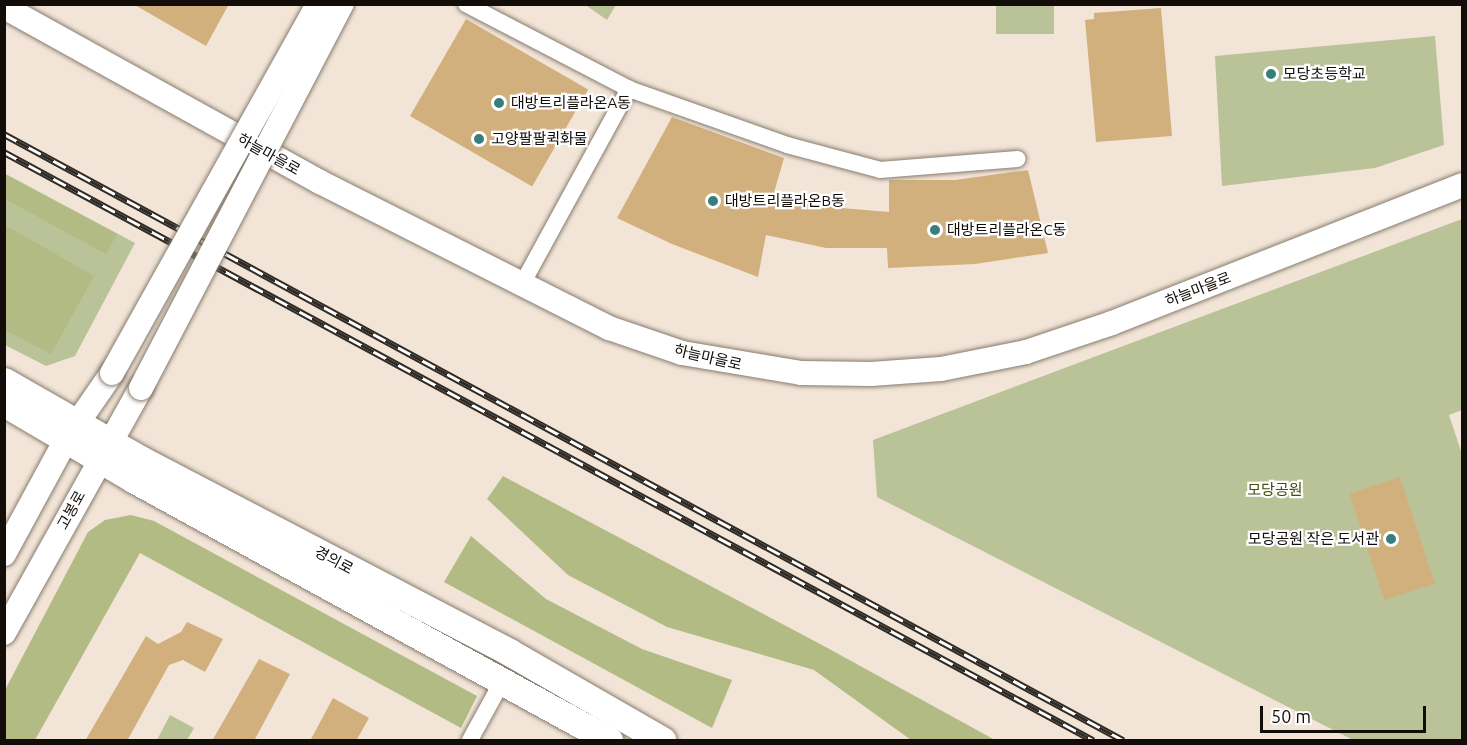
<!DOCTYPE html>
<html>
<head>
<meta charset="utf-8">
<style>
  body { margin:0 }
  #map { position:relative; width:1467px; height:745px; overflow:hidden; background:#f2e5d7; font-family:Ubuntu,"Noto Sans KR",sans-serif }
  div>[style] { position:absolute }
  .green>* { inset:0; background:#bac298; transform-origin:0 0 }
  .forest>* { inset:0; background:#b1bb83 }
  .building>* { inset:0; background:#d1b07e; transform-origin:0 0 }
  .roads { filter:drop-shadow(0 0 2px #877c6f) drop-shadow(0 0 2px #877c6f) }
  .minor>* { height:16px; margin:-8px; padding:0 8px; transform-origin:8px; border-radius:8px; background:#fff }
  .secondary>* { height:24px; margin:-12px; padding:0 12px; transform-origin:12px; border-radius:12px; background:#fff }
  .primary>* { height:27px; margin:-13.5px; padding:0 13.5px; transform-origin:13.5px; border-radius:13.5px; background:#fff }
  .rail>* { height:7px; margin-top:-3.5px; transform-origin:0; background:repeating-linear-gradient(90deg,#fff 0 14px,#302a25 0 28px); box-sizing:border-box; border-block:2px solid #302a25 }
  .bridges { filter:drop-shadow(0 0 2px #877c6f) drop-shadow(0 0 2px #877c6f) }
  .secondary-bridge>* { height:24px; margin:-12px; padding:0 12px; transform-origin:12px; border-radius:12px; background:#fff }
  .dots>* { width:16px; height:16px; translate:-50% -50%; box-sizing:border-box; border:3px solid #fff; border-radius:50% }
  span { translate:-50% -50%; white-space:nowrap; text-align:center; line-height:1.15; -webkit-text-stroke:4.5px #fff; paint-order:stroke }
  .poi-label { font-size:15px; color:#120d09 }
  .left { translate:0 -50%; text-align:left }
  .right { translate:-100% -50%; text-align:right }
  .street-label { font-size:15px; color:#120d09 }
  .park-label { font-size:15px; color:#464d0b }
  .frame { position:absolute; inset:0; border:6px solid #120d09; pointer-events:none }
  .scale { position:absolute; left:1260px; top:706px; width:166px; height:27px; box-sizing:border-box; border:3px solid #120d09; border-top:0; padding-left:8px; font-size:18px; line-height:21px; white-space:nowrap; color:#120d09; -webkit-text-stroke:4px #fff; paint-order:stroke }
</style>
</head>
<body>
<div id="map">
  <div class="green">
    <i style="clip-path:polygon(584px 4px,616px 4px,616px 5px,607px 20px)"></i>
    <i style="left:996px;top:5px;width:58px;height:29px"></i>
    <i style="clip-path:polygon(1435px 36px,1444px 145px,1375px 168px,1222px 186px,1215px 56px)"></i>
    <i style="clip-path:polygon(4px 173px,135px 243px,75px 356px,46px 366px,5px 345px)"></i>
    <i style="clip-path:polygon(1462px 219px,1462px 410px,1449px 415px,1462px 454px,1462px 740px,1353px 740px,877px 497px,873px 440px)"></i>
    <i style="clip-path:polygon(170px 715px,194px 728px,187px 740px,157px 740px)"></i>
  </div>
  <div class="forest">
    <i style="clip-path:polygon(4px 174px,117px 234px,106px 254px,5px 199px)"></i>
    <i style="clip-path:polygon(5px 225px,94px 276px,51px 354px,5px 330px)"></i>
    <i style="clip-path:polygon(503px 476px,822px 645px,995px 740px,911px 740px,814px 670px,667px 627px,568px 575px,487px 499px)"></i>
    <i style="clip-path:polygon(131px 515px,154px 521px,477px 696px,461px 728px,140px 553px,35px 740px,5px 740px,5px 690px,88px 532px,105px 520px)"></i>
    <i style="clip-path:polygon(471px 536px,546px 599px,642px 649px,732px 680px,712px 728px,444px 582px)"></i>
  </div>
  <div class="building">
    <i style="clip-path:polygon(133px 4px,229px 4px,206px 46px)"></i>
    <i style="clip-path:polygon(1161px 8px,1172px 136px,1096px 142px,1085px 20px,1094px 19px,1094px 13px)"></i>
    <i style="left:466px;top:19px;width:141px;height:112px;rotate:30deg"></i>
    <i style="clip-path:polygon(672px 117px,784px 158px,773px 196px,829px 207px,889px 212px,889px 180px,955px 180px,1028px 170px,1048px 253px,975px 264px,888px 268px,887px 248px,826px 248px,766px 235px,758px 277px,672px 244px,617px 218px)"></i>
    <i style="left:1400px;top:477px;width:112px;height:53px;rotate:72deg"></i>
    <i style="clip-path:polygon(187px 622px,223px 639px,205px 672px,183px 660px,169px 665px,127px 741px,85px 741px,146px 636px,158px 644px,181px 632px)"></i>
    <i style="clip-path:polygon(259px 659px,290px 674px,254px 741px,212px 741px)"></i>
    <i style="clip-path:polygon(333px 698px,369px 718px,356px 741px,310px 741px)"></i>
  </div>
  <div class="roads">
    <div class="minor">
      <i style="left:466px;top:4px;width:184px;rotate:27.5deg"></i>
      <i style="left:629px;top:89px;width:168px;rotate:19.5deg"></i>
      <i style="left:787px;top:145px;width:96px;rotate:15deg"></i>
      <i style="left:880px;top:170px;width:138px;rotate:-4.6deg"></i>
      <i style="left:521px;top:286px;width:225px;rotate:-61.3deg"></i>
      <i style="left:470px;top:740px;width:68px;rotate:-61.2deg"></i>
    </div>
    <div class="secondary">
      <i style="left:4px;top:7px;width:361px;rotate:29deg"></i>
      <i style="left:320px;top:182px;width:324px;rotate:26.8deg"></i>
      <i style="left:609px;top:328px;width:77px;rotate:18.9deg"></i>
      <i style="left:682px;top:353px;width:121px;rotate:9.5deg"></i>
      <i style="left:801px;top:373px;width:70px;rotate:0.8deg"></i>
      <i style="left:871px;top:374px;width:70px;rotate:-4.1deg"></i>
      <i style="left:941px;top:369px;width:87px;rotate:-11.3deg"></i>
      <i style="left:1026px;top:352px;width:91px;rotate:-18.6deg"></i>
      <i style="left:1112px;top:323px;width:376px;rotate:-21.5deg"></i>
      <i style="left:4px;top:554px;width:132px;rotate:-61.5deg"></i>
      <i style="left:67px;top:438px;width:79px;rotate:-55.3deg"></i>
      <i style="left:4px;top:633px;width:281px;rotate:-60.8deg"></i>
    </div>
    <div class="primary">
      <i style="left:4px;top:381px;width:159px;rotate:29.8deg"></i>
      <i style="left:142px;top:460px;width:414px;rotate:27.6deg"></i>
      <i style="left:509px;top:652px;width:177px;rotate:29.9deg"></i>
      <i style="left:4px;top:403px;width:150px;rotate:30.5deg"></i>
      <i style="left:133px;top:479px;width:543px;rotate:28.74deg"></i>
    </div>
  </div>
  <div class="rail">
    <i style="left:4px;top:134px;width:1273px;rotate:28.44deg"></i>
    <i style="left:4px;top:152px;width:1238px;rotate:28.37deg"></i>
  </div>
  <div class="bridges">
    <div class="secondary-bridge">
      <i style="left:112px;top:373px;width:423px;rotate:-60.8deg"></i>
      <i style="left:141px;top:388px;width:433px;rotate:-62.4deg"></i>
    </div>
  </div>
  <div class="dots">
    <i style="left:1271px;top:74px;background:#377f7d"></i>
    <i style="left:499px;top:103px;background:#377f7d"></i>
    <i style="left:479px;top:139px;background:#377f7d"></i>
    <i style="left:713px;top:201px;background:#377f7d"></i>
    <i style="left:935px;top:230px;background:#377f7d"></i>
    <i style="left:1391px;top:539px;background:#377f7d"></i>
  </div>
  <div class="poi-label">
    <span class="left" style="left:1283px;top:74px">모당초등학교</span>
    <span class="left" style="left:511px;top:103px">대방트리플라온A동</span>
    <span class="left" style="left:491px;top:139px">고양팔팔퀵화물</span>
    <span class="left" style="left:725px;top:201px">대방트리플라온B동</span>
    <span class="left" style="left:947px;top:230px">대방트리플라온C동</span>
    <span class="right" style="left:1379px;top:539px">모당공원 작은 도서관</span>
  </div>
  <div class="street-label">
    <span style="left:269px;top:154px;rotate:29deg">하늘마을로</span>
    <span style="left:1198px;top:289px;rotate:-21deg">하늘마을로</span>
    <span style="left:708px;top:357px;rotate:13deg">하늘마을로</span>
    <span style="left:71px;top:510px;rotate:-61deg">고봉로</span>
    <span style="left:334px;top:560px;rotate:28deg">경의로</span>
  </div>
  <div class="park-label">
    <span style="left:1275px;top:490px">모당공원</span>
  </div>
  <div class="frame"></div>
  <div class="scale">50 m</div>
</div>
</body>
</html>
